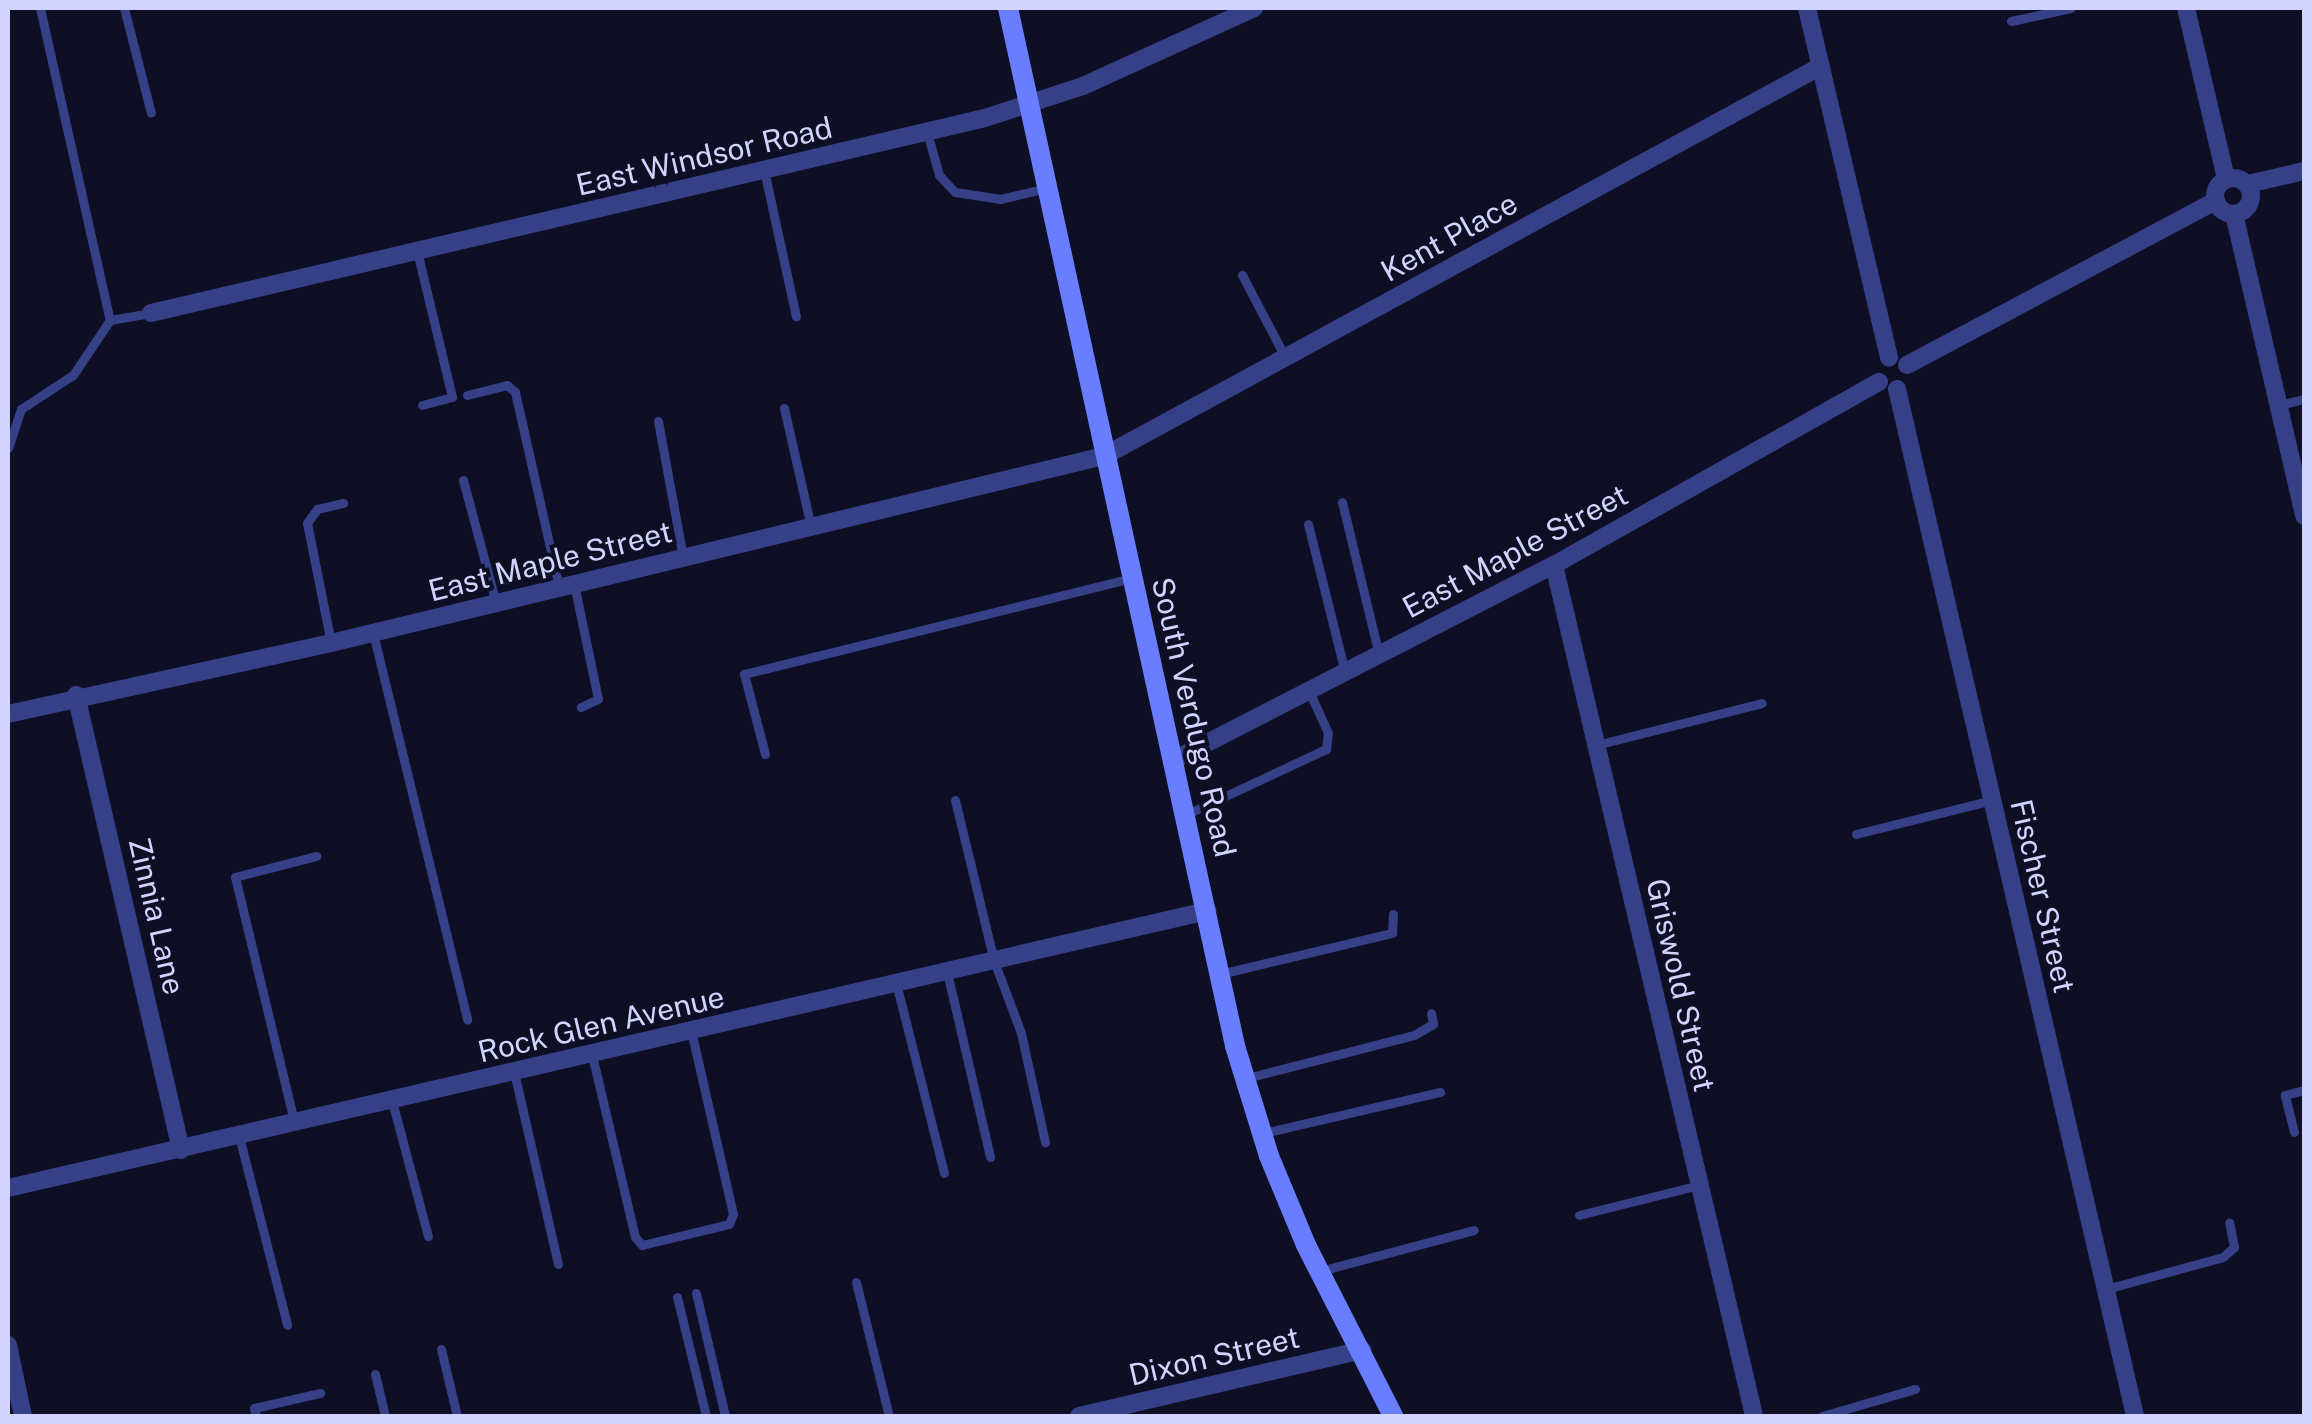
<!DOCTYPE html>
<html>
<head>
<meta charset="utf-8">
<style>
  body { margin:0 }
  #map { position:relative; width:2312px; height:1424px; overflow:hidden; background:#0e0e25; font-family:"Public Sans",sans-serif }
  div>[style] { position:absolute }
  .lane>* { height:9px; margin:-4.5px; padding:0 4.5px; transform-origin:4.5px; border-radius:4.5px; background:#364087 }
  .street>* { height:18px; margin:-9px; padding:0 9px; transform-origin:9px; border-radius:9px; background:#364087 }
  .street>.ring { margin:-9px; padding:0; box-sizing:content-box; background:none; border:18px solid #364087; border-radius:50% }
  .secondary>* { height:20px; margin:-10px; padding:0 10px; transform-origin:10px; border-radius:10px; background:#697dff }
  span { translate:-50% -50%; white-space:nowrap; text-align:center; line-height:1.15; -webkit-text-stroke:8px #0e0e25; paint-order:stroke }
  .street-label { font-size:30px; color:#d2d4ff }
  .frame { position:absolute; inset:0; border:10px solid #d2d4ff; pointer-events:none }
</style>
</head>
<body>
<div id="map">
  <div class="lane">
    <i style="left:40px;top:8px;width:320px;rotate:77.4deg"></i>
    <i style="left:110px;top:320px;width:42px;rotate:-9.7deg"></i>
    <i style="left:124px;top:8px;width:108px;rotate:75.6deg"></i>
    <i style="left:2011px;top:21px;width:61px;rotate:-12.2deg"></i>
    <i style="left:927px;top:132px;width:45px;rotate:74.4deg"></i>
    <i style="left:939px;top:175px;width:23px;rotate:47deg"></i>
    <i style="left:955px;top:192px;width:46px;rotate:8.8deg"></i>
    <i style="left:1000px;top:199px;width:48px;rotate:-13.2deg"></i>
    <i style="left:764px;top:170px;width:150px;rotate:77.7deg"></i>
    <i style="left:417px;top:251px;width:150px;rotate:76.5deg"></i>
    <i style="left:452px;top:397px;width:31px;rotate:165deg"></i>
    <i style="left:1242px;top:275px;width:93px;rotate:62.3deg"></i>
    <i style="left:467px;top:395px;width:41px;rotate:-14deg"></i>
    <i style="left:507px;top:385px;width:11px;rotate:41deg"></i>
    <i style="left:515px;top:392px;width:201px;rotate:77.3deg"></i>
    <i style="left:2278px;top:405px;width:27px;rotate:-13deg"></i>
    <i style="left:784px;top:408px;width:122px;rotate:77.2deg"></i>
    <i style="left:658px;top:421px;width:138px;rotate:79.6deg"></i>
    <i style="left:8px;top:448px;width:41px;rotate:-71.6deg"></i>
    <i style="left:21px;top:409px;width:62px;rotate:-33.2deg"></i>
    <i style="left:73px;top:375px;width:66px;rotate:-56.1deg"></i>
    <i style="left:463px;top:480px;width:127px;rotate:75deg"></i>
    <i style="left:1342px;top:502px;width:157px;rotate:76.4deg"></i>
    <i style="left:1308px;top:524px;width:153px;rotate:76deg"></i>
    <i style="left:574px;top:584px;width:117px;rotate:78.2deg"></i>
    <i style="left:598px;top:699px;width:19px;rotate:155deg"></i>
    <i style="left:373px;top:633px;width:398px;rotate:76.3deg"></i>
    <i style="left:331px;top:643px;width:122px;rotate:-101.3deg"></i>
    <i style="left:307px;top:523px;width:17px;rotate:-54deg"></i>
    <i style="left:317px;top:509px;width:27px;rotate:-13deg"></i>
    <i style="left:1596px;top:745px;width:171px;rotate:-14.2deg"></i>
    <i style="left:765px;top:754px;width:83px;rotate:-104.7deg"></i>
    <i style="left:744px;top:674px;width:399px;rotate:-13.9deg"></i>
    <i style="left:955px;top:800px;width:166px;rotate:76.4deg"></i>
    <i style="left:994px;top:961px;width:77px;rotate:69.4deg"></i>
    <i style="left:1021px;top:1033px;width:112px;rotate:77.6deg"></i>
    <i style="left:1185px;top:815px;width:156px;rotate:-25.1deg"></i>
    <i style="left:1326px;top:749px;width:16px;rotate:-83deg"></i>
    <i style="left:1328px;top:733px;width:46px;rotate:-114.3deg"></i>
    <i style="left:1856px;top:834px;width:140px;rotate:-14deg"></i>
    <i style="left:947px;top:972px;width:190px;rotate:76.9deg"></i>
    <i style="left:1220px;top:974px;width:177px;rotate:-13.4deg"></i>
    <i style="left:1392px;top:933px;width:19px;rotate:-87deg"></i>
    <i style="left:896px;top:983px;width:196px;rotate:75.8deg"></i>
    <i style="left:592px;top:1055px;width:187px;rotate:76.7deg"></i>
    <i style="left:635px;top:1237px;width:11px;rotate:49deg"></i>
    <i style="left:642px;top:1245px;width:89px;rotate:-13.6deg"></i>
    <i style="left:729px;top:1224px;width:11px;rotate:-68deg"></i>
    <i style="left:733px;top:1214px;width:188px;rotate:-102.9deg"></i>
    <i style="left:514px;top:1072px;width:197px;rotate:77.1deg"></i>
    <i style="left:1247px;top:1078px;width:172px;rotate:-14.4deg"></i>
    <i style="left:1414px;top:1035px;width:22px;rotate:-30deg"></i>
    <i style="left:1433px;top:1024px;width:11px;rotate:-100deg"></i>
    <i style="left:392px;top:1101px;width:140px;rotate:75.1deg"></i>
    <i style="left:294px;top:1121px;width:251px;rotate:-103.6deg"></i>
    <i style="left:235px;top:877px;width:84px;rotate:-14.5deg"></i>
    <i style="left:2294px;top:1132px;width:38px;rotate:-104deg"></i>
    <i style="left:2285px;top:1095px;width:20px;rotate:-15deg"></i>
    <i style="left:1264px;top:1133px;width:181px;rotate:-13.1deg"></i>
    <i style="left:239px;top:1136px;width:195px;rotate:75.7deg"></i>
    <i style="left:1579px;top:1215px;width:124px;rotate:-14deg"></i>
    <i style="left:1320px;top:1271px;width:159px;rotate:-14.9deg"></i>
    <i style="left:856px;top:1282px;width:138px;rotate:76.2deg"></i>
    <i style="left:2106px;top:1289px;width:121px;rotate:-15.3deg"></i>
    <i style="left:2223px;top:1257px;width:15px;rotate:-42deg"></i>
    <i style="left:2234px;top:1247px;width:25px;rotate:-101deg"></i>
    <i style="left:696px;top:1293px;width:126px;rotate:76.7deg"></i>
    <i style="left:677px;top:1297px;width:122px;rotate:76.3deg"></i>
    <i style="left:441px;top:1349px;width:69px;rotate:76.6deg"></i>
    <i style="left:375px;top:1374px;width:43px;rotate:76.6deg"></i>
    <i style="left:256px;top:1416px;width:8px;rotate:-104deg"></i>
    <i style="left:254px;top:1408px;width:68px;rotate:-12.8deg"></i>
    <i style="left:1822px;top:1416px;width:97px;rotate:-16.2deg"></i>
  </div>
  <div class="street">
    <i style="left:1807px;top:8px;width:359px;rotate:76.8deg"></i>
    <i style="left:2186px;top:8px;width:176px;rotate:76.8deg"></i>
    <i class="ring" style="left:2215px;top:178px;width:18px;height:18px"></i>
    <i style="left:2248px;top:184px;width:57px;rotate:-13.1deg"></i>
    <i style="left:2234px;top:214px;width:310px;rotate:76.9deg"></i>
    <i style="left:151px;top:313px;width:856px;rotate:-13.16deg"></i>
    <i style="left:985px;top:118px;width:103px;rotate:-18.1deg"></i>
    <i style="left:1083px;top:86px;width:188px;rotate:-24.5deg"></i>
    <i style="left:1907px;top:365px;width:350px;rotate:-28deg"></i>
    <i style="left:1897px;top:389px;width:1054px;rotate:76.95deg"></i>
    <i style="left:1554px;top:565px;width:874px;rotate:76.77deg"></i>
    <i style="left:76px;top:695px;width:467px;rotate:77deg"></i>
    <i style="left:8px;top:714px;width:331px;rotate:-12.4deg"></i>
    <i style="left:331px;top:643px;width:795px;rotate:-13.6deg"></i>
    <i style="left:1104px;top:456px;width:816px;rotate:-28.54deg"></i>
    <i style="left:1172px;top:761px;width:429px;rotate:-27.2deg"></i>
    <i style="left:1554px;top:565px;width:373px;rotate:-29.4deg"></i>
    <i style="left:8px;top:1188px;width:1231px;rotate:-13.01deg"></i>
    <i style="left:8px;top:1345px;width:73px;rotate:78.1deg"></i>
    <i style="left:1079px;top:1416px;width:291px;rotate:-13.1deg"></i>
  </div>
  <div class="secondary">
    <i style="left:1008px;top:8px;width:1063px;rotate:77.66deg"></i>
    <i style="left:1235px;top:1046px;width:115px;rotate:72.8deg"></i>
    <i style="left:1269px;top:1156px;width:96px;rotate:67.4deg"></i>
    <i style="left:1306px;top:1245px;width:192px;rotate:63deg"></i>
  </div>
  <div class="street-label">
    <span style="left:704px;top:156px;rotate:-13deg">East Windsor Road</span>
    <span style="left:1449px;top:237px;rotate:-29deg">Kent Place</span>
    <span style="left:1515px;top:551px;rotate:-28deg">East Maple Street</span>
    <span style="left:550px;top:561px;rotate:-14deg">East Maple Street</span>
    <span style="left:1194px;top:717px;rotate:77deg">South Verdugo Road</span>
    <span style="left:2043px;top:896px;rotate:77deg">Fischer Street</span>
    <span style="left:157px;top:916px;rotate:77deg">Zinnia Lane</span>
    <span style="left:1681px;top:985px;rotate:77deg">Griswold Street</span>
    <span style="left:601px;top:1024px;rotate:-13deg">Rock Glen Avenue</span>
    <span style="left:1214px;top:1356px;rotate:-13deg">Dixon Street</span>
  </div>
  <div class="frame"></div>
</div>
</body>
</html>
